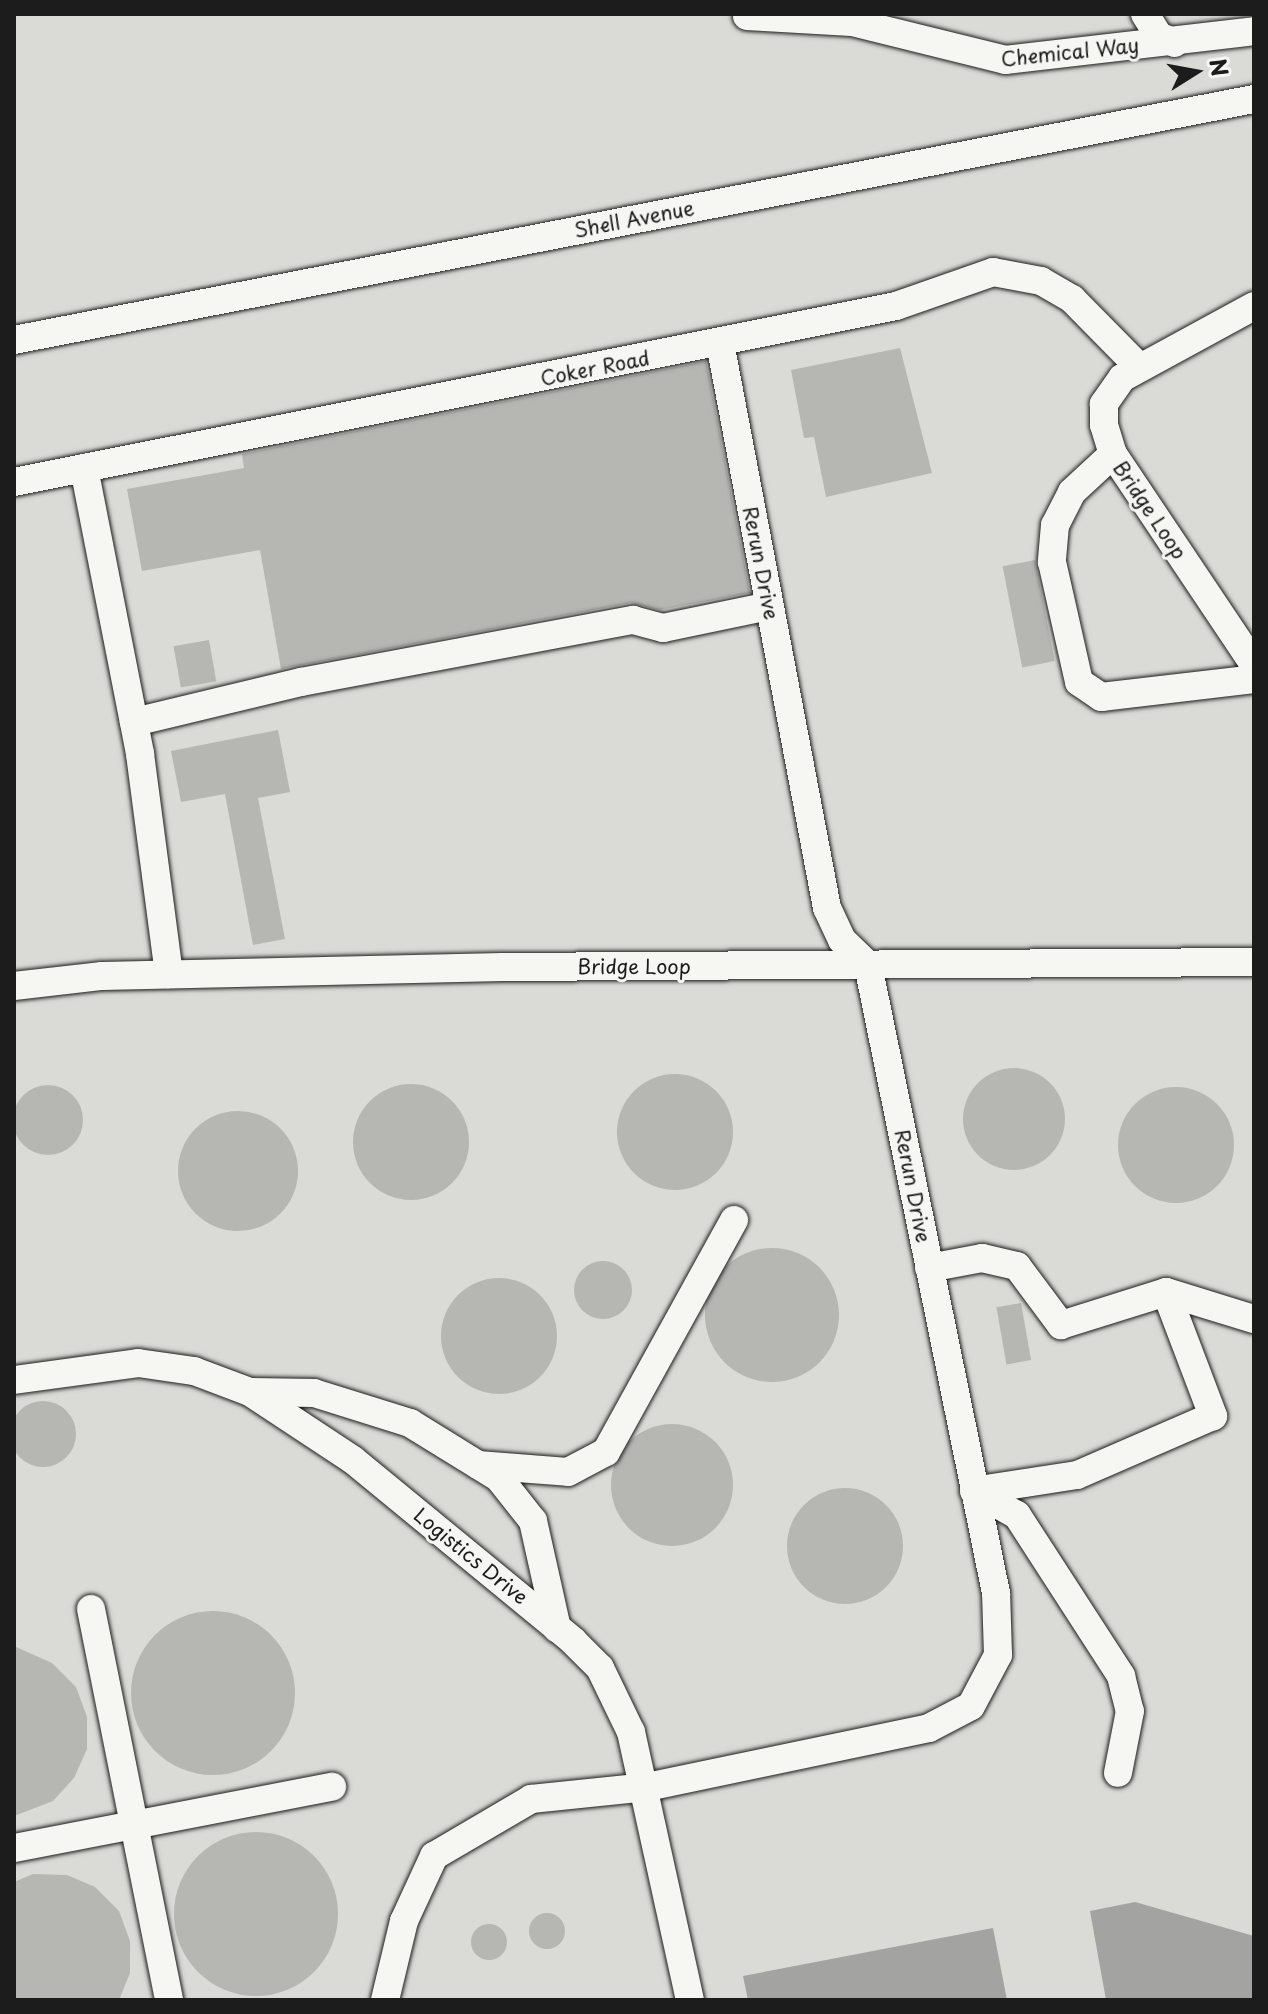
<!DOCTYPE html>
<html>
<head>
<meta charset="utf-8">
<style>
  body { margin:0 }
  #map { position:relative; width:1268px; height:2014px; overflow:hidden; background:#e9e9e5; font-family:"Playpen Sans",sans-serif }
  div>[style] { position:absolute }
  .built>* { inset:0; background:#dadad6; transform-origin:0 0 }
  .water>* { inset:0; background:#a3a3a1 }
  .building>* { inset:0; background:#b6b6b3; transform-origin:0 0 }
  .round { border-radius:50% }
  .roads { filter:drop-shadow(0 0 2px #1c1c1c) drop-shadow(0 0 2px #1c1c1c) }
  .minor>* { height:28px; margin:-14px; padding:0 14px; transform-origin:14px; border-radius:14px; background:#f6f6f2 }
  span { translate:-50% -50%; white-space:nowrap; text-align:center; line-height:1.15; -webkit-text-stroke:6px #f6f6f2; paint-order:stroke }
  .street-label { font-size:20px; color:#1c1c1c }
  .frame { position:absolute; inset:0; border:16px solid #1c1c1c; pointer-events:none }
  .north { position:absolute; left:1156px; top:32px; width:80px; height:80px; -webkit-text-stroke:6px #f6f6f2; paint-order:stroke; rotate:79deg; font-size:22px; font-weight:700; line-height:32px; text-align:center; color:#1c1c1c }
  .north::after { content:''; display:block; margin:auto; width:28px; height:36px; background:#1c1c1c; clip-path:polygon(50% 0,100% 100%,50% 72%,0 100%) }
</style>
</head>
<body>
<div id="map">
  <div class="built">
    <i style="left:14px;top:14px;width:1240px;height:1986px"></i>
  </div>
  <div class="water">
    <i style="clip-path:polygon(1135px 1902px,1254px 1936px,1254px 2000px,1106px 2000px,1090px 1911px)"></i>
    <i style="clip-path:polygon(993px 1928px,1007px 2000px,748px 2000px,743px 1976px)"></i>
  </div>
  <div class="building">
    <i style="clip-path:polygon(900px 348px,932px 473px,826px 497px,814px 437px,804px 438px,791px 370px)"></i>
    <i style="clip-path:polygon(706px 361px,750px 593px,660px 610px,630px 603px,281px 669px,260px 550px,142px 571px,127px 489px,244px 468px,242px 454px)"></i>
    <i style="left:1035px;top:560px;width:103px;height:33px;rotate:79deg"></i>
    <i style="left:209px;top:640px;width:42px;height:36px;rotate:80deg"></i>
    <i style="clip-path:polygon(278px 730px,290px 792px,258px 798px,285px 939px,253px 945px,225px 794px,181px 802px,171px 751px)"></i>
    <i class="round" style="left:963px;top:1068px;width:102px;height:102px"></i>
    <i class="round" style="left:617px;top:1074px;width:116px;height:116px"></i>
    <i class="round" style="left:353px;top:1084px;width:116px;height:116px"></i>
    <i class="round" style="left:13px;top:1085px;width:70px;height:70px"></i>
    <i class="round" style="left:1118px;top:1087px;width:116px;height:116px"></i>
    <i class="round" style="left:178px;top:1111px;width:120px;height:120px"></i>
    <i class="round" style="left:705px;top:1248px;width:134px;height:134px"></i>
    <i class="round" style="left:574px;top:1261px;width:58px;height:58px"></i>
    <i class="round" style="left:441px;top:1278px;width:116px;height:116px"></i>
    <i style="left:1021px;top:1303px;width:58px;height:25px;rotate:80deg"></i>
    <i class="round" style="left:10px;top:1401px;width:66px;height:66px"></i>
    <i class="round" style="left:611px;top:1424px;width:122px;height:122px"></i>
    <i class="round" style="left:787px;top:1488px;width:116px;height:116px"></i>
    <i class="round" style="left:131px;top:1611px;width:164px;height:164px"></i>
    <i style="clip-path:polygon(14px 1646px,52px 1663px,76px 1687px,87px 1717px,87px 1749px,74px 1778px,53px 1801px,14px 1816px)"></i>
    <i class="round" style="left:174px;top:1832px;width:164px;height:164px"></i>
    <i style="clip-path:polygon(33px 1874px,67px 1875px,95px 1887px,119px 1911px,130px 1941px,130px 1973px,119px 2000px,14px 2000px,14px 1882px)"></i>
    <i class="round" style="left:529px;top:1913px;width:36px;height:36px"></i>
    <i class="round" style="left:471px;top:1924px;width:36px;height:36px"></i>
  </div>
  <div class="roads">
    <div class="minor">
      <i style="left:1145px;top:14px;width:26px;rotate:58deg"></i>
      <i style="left:1159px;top:36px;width:17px;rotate:24deg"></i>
      <i style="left:747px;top:16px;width:105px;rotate:3.3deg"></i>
      <i style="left:852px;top:22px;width:158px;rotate:13.9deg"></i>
      <i style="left:1005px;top:60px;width:251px;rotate:-6.6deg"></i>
      <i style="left:1254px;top:306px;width:150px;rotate:151.4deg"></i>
      <i style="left:1122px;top:378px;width:32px;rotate:125deg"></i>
      <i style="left:1104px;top:404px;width:21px;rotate:90deg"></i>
      <i style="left:1104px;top:425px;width:30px;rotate:73deg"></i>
      <i style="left:1113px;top:454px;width:254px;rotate:56.2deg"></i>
      <i style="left:14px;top:340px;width:1263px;rotate:-11deg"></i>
      <i style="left:1113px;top:454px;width:56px;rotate:137.2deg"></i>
      <i style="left:1072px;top:492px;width:37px;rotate:117deg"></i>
      <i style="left:1055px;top:525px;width:37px;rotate:95deg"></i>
      <i style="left:1052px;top:562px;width:123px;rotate:77.3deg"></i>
      <i style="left:1079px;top:682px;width:27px;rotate:34deg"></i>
      <i style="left:1101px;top:697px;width:154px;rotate:-6.7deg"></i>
      <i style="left:84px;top:468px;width:291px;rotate:78.9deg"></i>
      <i style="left:140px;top:754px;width:222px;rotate:82.5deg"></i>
      <i style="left:14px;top:482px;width:899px;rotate:-11.28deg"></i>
      <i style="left:896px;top:306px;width:103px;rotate:-19.3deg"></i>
      <i style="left:993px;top:272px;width:49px;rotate:10.6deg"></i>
      <i style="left:1041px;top:281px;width:36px;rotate:30deg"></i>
      <i style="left:1072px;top:299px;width:95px;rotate:45.4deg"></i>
      <i style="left:134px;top:722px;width:172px;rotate:-13.5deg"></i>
      <i style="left:301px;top:682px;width:338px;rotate:-10.6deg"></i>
      <i style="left:633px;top:620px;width:31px;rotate:15deg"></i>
      <i style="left:663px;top:628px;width:108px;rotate:-11.7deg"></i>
      <i style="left:14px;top:986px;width:89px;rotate:-6.5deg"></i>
      <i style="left:102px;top:976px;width:401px;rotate:-1.3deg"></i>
      <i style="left:503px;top:967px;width:751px;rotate:-0.38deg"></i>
      <i style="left:929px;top:1268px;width:54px;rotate:-10.7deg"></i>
      <i style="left:982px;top:1258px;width:36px;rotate:13deg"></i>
      <i style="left:1017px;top:1266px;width:74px;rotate:53.3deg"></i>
      <i style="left:1061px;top:1325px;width:110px;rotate:-17.4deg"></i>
      <i style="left:1166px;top:1292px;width:133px;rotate:69.2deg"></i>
      <i style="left:1213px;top:1416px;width:148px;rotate:156.5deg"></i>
      <i style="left:1077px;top:1475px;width:104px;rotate:171.2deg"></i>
      <i style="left:1166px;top:1292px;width:92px;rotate:17.1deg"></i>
      <i style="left:14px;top:1380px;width:125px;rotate:-7.8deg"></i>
      <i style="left:138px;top:1363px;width:57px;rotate:8.1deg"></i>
      <i style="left:194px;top:1371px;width:60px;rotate:20.6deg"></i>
      <i style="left:250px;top:1392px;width:123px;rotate:33.4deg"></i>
      <i style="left:353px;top:1460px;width:285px;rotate:39.4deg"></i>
      <i style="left:573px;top:1641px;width:38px;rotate:45deg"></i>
      <i style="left:600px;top:1668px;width:71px;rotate:64.2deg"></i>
      <i style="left:631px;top:1732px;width:274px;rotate:77.6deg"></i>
      <i style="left:251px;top:1392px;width:63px;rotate:0.9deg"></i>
      <i style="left:314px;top:1393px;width:101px;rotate:17.4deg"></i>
      <i style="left:410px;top:1423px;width:105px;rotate:31.7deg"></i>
      <i style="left:499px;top:1478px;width:55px;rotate:51.7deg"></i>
      <i style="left:533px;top:1521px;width:110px;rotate:77.4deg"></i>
      <i style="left:478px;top:1465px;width:90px;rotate:4.4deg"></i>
      <i style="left:568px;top:1472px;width:43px;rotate:-27.8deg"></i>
      <i style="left:606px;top:1452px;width:265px;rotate:-61.1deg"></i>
      <i style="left:974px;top:1491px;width:49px;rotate:29.2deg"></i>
      <i style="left:1017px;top:1515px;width:192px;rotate:57.1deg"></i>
      <i style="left:1121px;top:1676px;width:36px;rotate:76deg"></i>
      <i style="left:1130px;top:1711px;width:63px;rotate:101deg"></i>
      <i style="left:91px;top:1609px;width:399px;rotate:78.7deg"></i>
      <i style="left:14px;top:1848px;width:324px;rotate:-10.9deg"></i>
      <i style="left:385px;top:2000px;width:81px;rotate:-76.5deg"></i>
      <i style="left:404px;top:1921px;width:72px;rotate:-65.2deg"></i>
      <i style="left:434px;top:1856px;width:113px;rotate:-30.4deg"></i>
      <i style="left:531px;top:1799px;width:117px;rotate:-5.9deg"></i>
      <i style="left:647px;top:1787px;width:288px;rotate:-11.8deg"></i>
      <i style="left:929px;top:1728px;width:47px;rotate:-27.6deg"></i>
      <i style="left:971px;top:1706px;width:58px;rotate:-62.1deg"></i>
      <i style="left:998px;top:1655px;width:62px;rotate:-91.8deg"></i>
      <i style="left:996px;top:1593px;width:641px;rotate:-101.52deg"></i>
      <i style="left:868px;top:965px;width:36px;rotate:-136deg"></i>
      <i style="left:842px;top:940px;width:35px;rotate:-115deg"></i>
      <i style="left:827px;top:908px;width:575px;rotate:-100.72deg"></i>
    </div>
  </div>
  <div class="street-label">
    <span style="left:1070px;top:52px;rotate:-6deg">Chemical Way</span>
    <span style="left:634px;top:219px;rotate:-11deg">Shell Avenue</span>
    <span style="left:595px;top:368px;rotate:-11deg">Coker Road</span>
    <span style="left:1150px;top:510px;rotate:56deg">Bridge Loop</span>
    <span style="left:761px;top:563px;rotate:79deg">Rerun Drive</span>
    <span style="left:634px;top:966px">Bridge Loop</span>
    <span style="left:913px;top:1186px;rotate:79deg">Rerun Drive</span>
    <span style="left:471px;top:1556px;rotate:39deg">Logistics Drive</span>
  </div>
  <div class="frame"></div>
  <div class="north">N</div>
</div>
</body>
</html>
